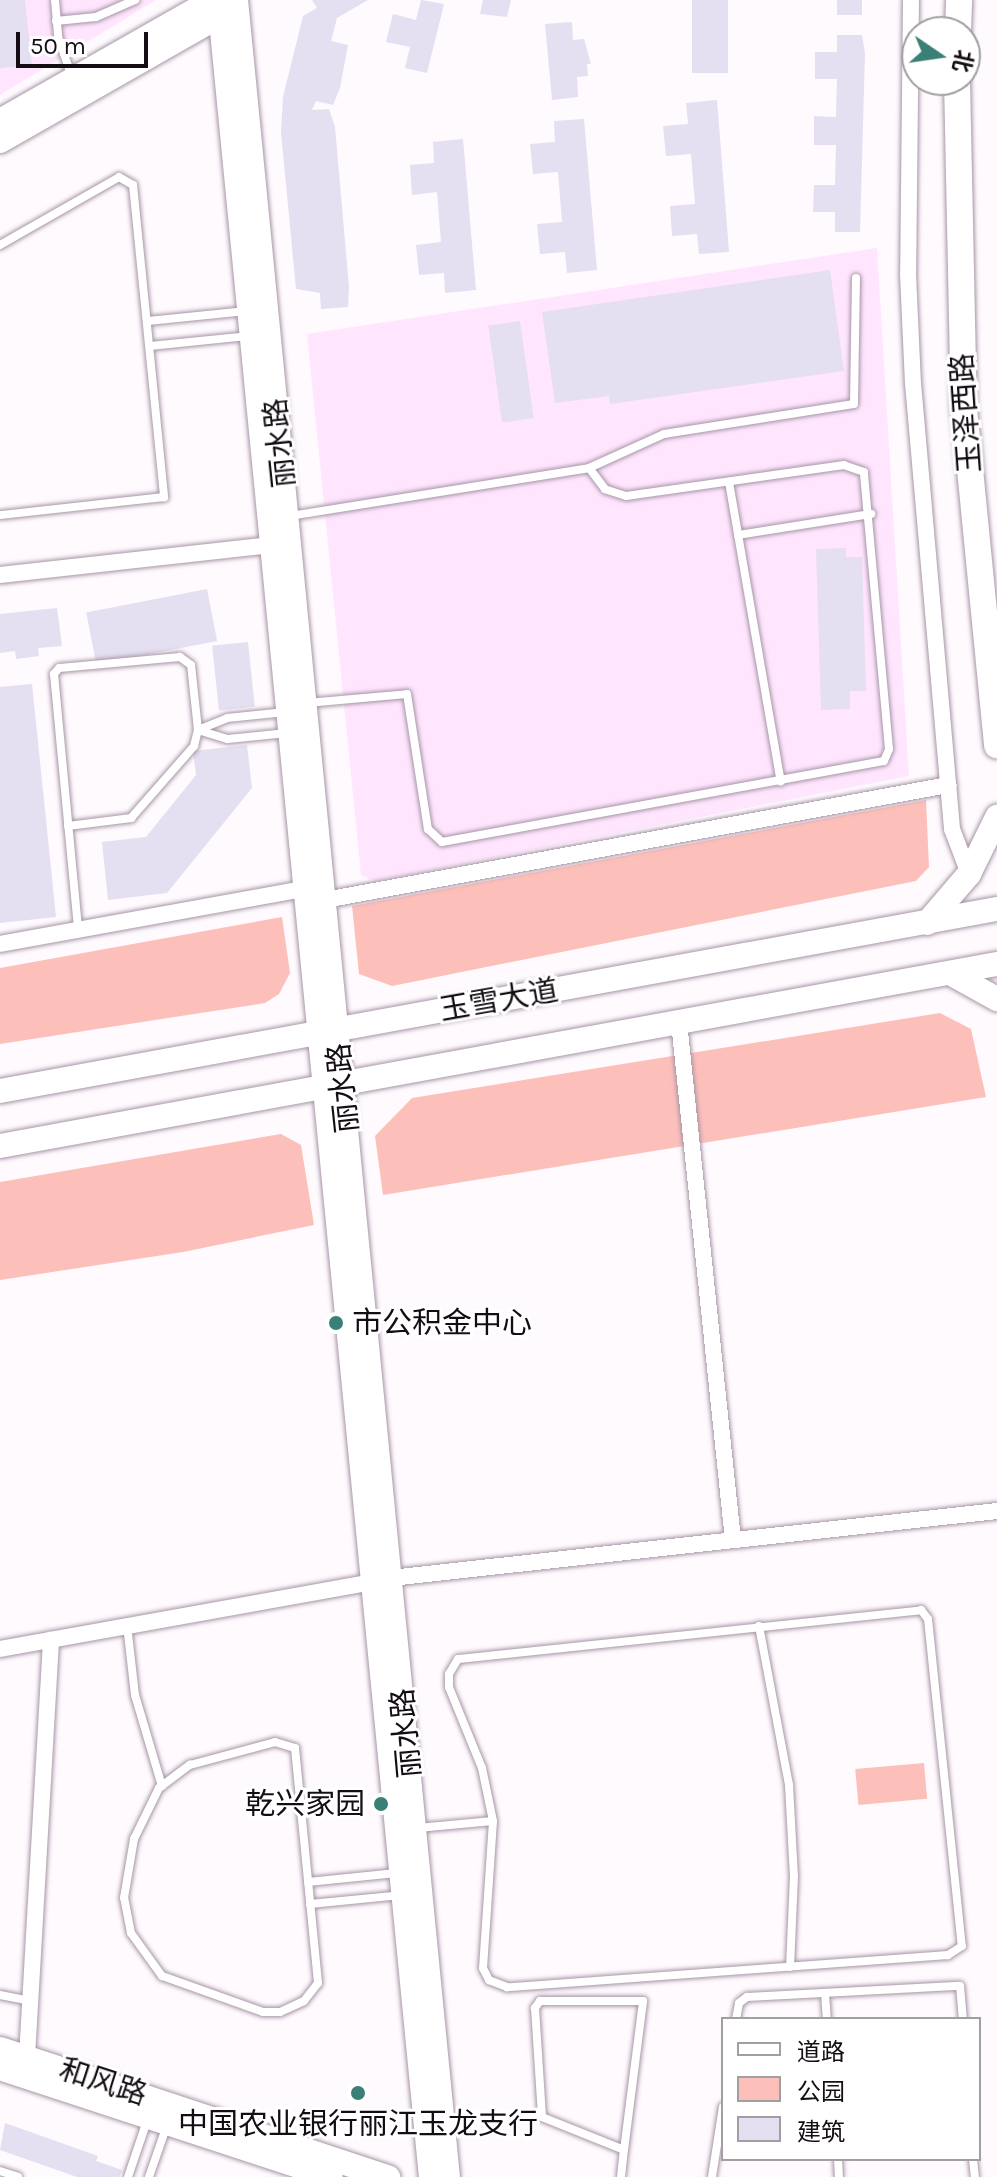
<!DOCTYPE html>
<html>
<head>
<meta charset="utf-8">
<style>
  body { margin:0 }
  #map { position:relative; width:997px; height:2177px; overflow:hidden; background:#fefafe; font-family:Karla,"Noto Sans SC",sans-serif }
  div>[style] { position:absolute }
  .built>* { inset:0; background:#ffe6fe }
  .green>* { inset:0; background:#fdbfba; transform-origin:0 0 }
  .building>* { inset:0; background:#e4dff1; transform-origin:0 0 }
  .roads { filter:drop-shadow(0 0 2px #a795a6) drop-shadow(0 0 2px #a795a6) }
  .lane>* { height:8px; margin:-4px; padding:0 4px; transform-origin:4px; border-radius:4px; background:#fff }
  .street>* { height:16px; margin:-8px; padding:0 8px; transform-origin:8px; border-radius:8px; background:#fff }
  .secondary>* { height:24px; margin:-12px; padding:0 12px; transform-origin:12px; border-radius:12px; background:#fff }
  .primary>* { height:26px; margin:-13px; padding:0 13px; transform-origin:13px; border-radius:13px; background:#fff }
  .dots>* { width:22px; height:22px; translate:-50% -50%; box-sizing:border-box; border:4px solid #fff; border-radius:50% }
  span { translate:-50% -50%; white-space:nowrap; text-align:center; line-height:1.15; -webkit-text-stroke:6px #fff; paint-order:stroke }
  .street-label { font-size:30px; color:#140e14 }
  .poi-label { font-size:30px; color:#140e14 }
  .left { translate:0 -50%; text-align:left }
  .right { translate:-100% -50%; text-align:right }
  .legend { position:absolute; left:721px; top:2017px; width:260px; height:144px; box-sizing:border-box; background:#fff; border:2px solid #a19fa1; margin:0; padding:10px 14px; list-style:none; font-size:24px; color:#140e14 }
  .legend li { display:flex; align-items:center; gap:16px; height:40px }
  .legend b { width:40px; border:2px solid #a19fa1 }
  .north { position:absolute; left:901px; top:16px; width:80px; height:80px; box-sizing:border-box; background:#fff; border:2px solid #a19fa1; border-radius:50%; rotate:103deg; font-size:22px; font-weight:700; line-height:32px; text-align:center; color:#140e14 }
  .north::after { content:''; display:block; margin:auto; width:28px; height:36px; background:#3a8076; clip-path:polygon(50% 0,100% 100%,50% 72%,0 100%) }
  .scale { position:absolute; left:16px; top:32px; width:132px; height:36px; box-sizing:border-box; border:4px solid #140e14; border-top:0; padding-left:10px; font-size:24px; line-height:28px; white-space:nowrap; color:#140e14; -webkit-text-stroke:6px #fff; paint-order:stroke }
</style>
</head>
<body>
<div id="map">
  <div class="built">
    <i style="clip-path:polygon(0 0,156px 0,0 95px)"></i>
    <i style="clip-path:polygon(877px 248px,909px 776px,375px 881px,361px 875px,307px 334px)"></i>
  </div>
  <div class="green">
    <i style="clip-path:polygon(926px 800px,929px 867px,916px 881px,392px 986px,359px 974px,352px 906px)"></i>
    <i style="clip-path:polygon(282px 917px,290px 973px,279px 994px,265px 1003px,0 1044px,0 968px)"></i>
    <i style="clip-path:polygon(940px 1013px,971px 1029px,986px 1097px,383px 1195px,375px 1136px,412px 1098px)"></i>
    <i style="clip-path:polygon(281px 1134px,301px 1145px,314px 1225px,183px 1252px,0 1280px,0 1182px)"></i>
    <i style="left:924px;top:1763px;width:36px;height:69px;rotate:85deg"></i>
  </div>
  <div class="building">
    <i style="clip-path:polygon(0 0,25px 0,32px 65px,0 68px)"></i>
    <i style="clip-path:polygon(312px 0,368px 0,337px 18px,331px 41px,348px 45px,340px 88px,333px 105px,316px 101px,312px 110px,329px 109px,335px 127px,349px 287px,348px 307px,321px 309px,320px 293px,296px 289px,281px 132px,283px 97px,303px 16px,317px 8px)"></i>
    <i style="clip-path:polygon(421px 0,444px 4px,427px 73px,405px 68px,410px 47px,386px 42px,393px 14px,416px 20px)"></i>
    <i style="clip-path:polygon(483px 0,511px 0,507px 17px,480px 14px)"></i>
    <i style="left:692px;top:0;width:36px;height:73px"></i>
    <i style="left:837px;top:0;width:25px;height:15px"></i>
    <i style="clip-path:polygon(572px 22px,573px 40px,584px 39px,591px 64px,587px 64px,588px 76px,577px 77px,578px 97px,552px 100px,545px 24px)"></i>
    <i style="clip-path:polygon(837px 35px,862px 35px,865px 53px,860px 232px,835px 232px,835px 212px,813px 212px,814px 185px,835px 185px,836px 145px,814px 145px,814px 116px,836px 117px,837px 79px,815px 79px,815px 52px,837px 52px)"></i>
    <i style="clip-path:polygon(717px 100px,729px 252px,699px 254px,697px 234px,672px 236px,670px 206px,695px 204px,691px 154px,666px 156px,663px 126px,688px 124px,686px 103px)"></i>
    <i style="clip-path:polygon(584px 119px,597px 270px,567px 273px,565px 252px,540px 254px,537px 224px,562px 222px,558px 172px,533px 174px,530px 144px,555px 142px,554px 121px)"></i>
    <i style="clip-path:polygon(463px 139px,476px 290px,445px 293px,444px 273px,419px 275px,416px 245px,441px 242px,437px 192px,412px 195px,410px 165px,434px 163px,433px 142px)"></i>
    <i style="clip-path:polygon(830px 270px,844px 371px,610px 404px,609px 396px,555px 403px,542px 312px)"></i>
    <i style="left:520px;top:321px;width:98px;height:32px;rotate:82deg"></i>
    <i style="clip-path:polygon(846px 548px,846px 557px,862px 557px,866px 691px,850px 691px,850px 709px,821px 710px,816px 549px)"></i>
    <i style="left:207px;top:589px;width:53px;height:123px;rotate:79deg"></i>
    <i style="clip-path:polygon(57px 608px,62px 646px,38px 648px,39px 656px,16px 659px,15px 651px,0 653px,0 614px)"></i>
    <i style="left:248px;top:642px;width:65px;height:36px;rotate:84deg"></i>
    <i style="clip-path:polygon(32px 684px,56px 917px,0 923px,0 687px)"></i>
    <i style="clip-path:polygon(247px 745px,252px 788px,167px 893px,108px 900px,102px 842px,146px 837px,196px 775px,193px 751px)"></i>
    <i style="clip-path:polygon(5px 2123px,98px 2156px,96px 2161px,122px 2170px,119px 2177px,77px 2177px,0 2150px)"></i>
  </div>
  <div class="roads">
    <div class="lane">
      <i style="left:55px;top:0;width:37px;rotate:85deg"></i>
      <i style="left:58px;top:37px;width:42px;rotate:70.7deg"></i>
      <i style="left:56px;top:21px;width:40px;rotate:-5.7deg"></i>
      <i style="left:96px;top:17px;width:43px;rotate:-23.6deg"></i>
      <i style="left:0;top:245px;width:137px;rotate:-29.7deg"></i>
      <i style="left:119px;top:177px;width:16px;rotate:30deg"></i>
      <i style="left:133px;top:185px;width:314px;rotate:84.3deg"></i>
      <i style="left:164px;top:497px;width:165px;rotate:173.7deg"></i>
      <i style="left:148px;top:321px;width:99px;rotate:-5.8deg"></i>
      <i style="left:150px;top:346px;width:100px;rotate:-5.8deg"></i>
      <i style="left:729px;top:482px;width:304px;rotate:80.2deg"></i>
      <i style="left:290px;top:516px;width:303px;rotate:-9.1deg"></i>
      <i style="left:589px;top:468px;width:82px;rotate:-24.4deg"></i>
      <i style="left:664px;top:434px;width:192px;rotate:-9deg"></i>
      <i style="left:854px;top:404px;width:126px;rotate:-89.1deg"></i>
      <i style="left:738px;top:535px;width:135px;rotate:-9deg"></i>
      <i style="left:307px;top:703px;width:100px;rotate:-5.1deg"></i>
      <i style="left:407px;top:694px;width:137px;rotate:81.2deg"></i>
      <i style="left:428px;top:829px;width:19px;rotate:43deg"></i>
      <i style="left:442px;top:842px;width:449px;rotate:-10.4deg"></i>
      <i style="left:884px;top:761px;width:13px;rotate:-67deg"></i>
      <i style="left:889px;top:749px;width:278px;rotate:-95.2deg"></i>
      <i style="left:864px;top:472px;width:21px;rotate:-161deg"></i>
      <i style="left:844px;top:465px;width:220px;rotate:171.9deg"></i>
      <i style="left:626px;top:496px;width:22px;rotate:-162deg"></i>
      <i style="left:605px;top:489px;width:26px;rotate:-127deg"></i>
      <i style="left:198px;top:730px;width:31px;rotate:17deg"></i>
      <i style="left:228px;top:739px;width:59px;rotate:-5.8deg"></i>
      <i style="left:198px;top:730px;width:31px;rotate:-22deg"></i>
      <i style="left:227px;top:718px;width:59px;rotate:-5.8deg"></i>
      <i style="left:68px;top:826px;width:64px;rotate:-7.2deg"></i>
      <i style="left:131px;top:818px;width:96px;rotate:-48.8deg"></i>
      <i style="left:194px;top:746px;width:16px;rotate:-76deg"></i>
      <i style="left:198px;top:730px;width:65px;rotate:-96.1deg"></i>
      <i style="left:191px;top:665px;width:14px;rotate:-144deg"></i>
      <i style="left:180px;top:657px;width:121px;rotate:174.8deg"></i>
      <i style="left:59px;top:668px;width:8px;rotate:130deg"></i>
      <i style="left:54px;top:674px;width:257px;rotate:84.6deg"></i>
      <i style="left:921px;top:1610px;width:11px;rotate:52deg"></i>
      <i style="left:928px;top:1619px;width:329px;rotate:84.1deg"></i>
      <i style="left:962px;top:1946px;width:17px;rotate:147deg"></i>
      <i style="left:948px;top:1955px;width:442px;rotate:175.8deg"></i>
      <i style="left:507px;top:1987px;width:19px;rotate:-159deg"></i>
      <i style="left:489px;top:1980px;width:13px;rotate:-117deg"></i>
      <i style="left:483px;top:1968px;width:147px;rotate:-86.1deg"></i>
      <i style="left:493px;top:1821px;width:54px;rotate:-101.7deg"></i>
      <i style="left:482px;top:1768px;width:87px;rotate:-112.2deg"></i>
      <i style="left:449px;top:1687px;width:13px;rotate:-90deg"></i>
      <i style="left:449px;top:1674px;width:17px;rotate:-59deg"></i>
      <i style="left:458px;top:1659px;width:466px;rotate:-6deg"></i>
      <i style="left:127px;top:1625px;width:70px;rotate:83.5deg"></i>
      <i style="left:135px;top:1695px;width:95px;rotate:73.5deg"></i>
      <i style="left:759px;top:1626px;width:162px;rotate:79.3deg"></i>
      <i style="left:789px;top:1785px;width:91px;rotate:86.9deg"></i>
      <i style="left:794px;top:1876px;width:91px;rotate:92.5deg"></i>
      <i style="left:275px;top:1742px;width:21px;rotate:17deg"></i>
      <i style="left:295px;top:1748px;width:236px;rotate:84.4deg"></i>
      <i style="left:318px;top:1983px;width:23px;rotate:128deg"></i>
      <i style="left:304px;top:2001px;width:26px;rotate:155deg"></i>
      <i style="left:280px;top:2012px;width:17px;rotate:180deg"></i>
      <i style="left:263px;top:2012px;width:107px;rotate:-160.4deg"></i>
      <i style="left:162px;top:1976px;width:53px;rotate:-125.8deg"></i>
      <i style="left:131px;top:1933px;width:36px;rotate:-101deg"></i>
      <i style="left:124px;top:1898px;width:60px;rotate:-80.4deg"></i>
      <i style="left:134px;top:1839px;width:57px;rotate:-63.9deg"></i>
      <i style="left:159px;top:1788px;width:39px;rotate:-37deg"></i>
      <i style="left:190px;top:1765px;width:88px;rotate:-15.1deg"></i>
      <i style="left:418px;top:1828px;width:75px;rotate:-5.3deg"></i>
      <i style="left:308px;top:1882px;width:89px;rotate:-5.8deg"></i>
      <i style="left:310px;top:1904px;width:91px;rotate:-5.6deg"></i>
      <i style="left:825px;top:1993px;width:26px;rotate:86deg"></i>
      <i style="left:0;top:1995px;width:31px;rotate:11deg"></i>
      <i style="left:736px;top:2019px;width:16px;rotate:-79deg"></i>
      <i style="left:739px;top:2003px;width:10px;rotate:-37deg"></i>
      <i style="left:747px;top:1997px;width:213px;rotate:-3deg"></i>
      <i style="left:960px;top:1986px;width:33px;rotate:85deg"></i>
      <i style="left:838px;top:2159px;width:18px;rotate:87deg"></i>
      <i style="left:973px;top:2159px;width:18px;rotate:84deg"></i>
      <i style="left:0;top:2171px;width:19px;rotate:18deg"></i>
      <i style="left:128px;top:2177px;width:59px;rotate:-71.3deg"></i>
      <i style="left:149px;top:2177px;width:55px;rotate:-70.9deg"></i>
      <i style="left:621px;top:2177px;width:27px;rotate:-84deg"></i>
      <i style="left:624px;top:2150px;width:150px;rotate:-82.7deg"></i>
      <i style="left:643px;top:2001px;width:103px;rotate:180deg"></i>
      <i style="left:540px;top:2001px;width:9px;rotate:126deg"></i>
      <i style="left:535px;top:2008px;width:109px;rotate:86.3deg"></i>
      <i style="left:542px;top:2117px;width:88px;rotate:21.9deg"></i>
      <i style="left:712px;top:2177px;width:71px;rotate:-81.1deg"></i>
    </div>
    <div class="street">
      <i style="left:911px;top:0;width:274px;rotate:90.6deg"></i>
      <i style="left:908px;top:274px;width:109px;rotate:87.4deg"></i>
      <i style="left:913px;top:383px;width:448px;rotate:85deg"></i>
      <i style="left:952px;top:829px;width:48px;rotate:69.3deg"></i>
      <i style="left:0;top:575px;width:275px;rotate:-6.3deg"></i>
      <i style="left:325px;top:900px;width:634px;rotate:-10.46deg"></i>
      <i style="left:0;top:944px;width:312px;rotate:-10.3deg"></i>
      <i style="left:679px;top:1022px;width:521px;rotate:84.05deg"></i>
      <i style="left:391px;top:1578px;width:610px;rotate:-6.31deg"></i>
      <i style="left:0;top:1649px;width:380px;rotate:-10.2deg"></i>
      <i style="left:27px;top:2057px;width:418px;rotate:-86.7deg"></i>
    </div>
    <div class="secondary">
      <i style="left:219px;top:0;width:2187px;rotate:84.44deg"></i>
      <i style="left:236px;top:0;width:2187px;rotate:84.44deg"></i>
      <i style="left:0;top:121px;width:245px;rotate:-29.6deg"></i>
      <i style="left:0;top:141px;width:266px;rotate:-29.7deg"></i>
      <i style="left:927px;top:923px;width:65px;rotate:-49.4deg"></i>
      <i style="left:969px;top:874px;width:64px;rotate:-63.8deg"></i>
      <i style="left:950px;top:973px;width:54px;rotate:29deg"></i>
      <i style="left:0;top:1091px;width:1013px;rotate:-10.35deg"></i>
      <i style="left:0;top:1146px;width:1013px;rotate:-10.35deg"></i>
      <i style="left:0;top:2049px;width:409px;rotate:18.3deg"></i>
      <i style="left:0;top:2068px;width:348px;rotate:18.2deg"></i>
    </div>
    <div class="primary">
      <i style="left:958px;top:32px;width:32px;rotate:-88deg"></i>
      <i style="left:957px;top:80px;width:328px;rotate:88.8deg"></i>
      <i style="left:964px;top:408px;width:339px;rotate:84.4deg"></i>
    </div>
  </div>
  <div class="dots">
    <i style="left:336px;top:1323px;background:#3a8076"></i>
    <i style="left:381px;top:1804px;background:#3a8076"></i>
    <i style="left:358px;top:2093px;background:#3a8076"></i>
  </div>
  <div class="street-label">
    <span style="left:966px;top:413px;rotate:-94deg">玉泽西路</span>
    <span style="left:280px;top:443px;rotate:-96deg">丽水路</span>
    <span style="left:499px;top:1000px;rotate:-10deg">玉雪大道</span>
    <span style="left:343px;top:1088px;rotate:-96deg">丽水路</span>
    <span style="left:406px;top:1733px;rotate:-95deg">丽水路</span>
    <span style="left:103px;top:2082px;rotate:18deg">和风路</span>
  </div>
  <div class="poi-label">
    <span class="left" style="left:352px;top:1323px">市公积金中心</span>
    <span class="right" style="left:365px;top:1804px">乾兴家园</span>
    <span style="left:358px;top:2124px">中国农业银行丽江玉龙支行</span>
  </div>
  <ul class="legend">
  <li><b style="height:10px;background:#fff"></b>道路</li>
  <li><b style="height:22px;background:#fdbfba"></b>公园</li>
  <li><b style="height:22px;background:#e4dff1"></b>建筑</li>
  </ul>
  <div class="north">北</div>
  <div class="scale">50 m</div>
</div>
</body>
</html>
